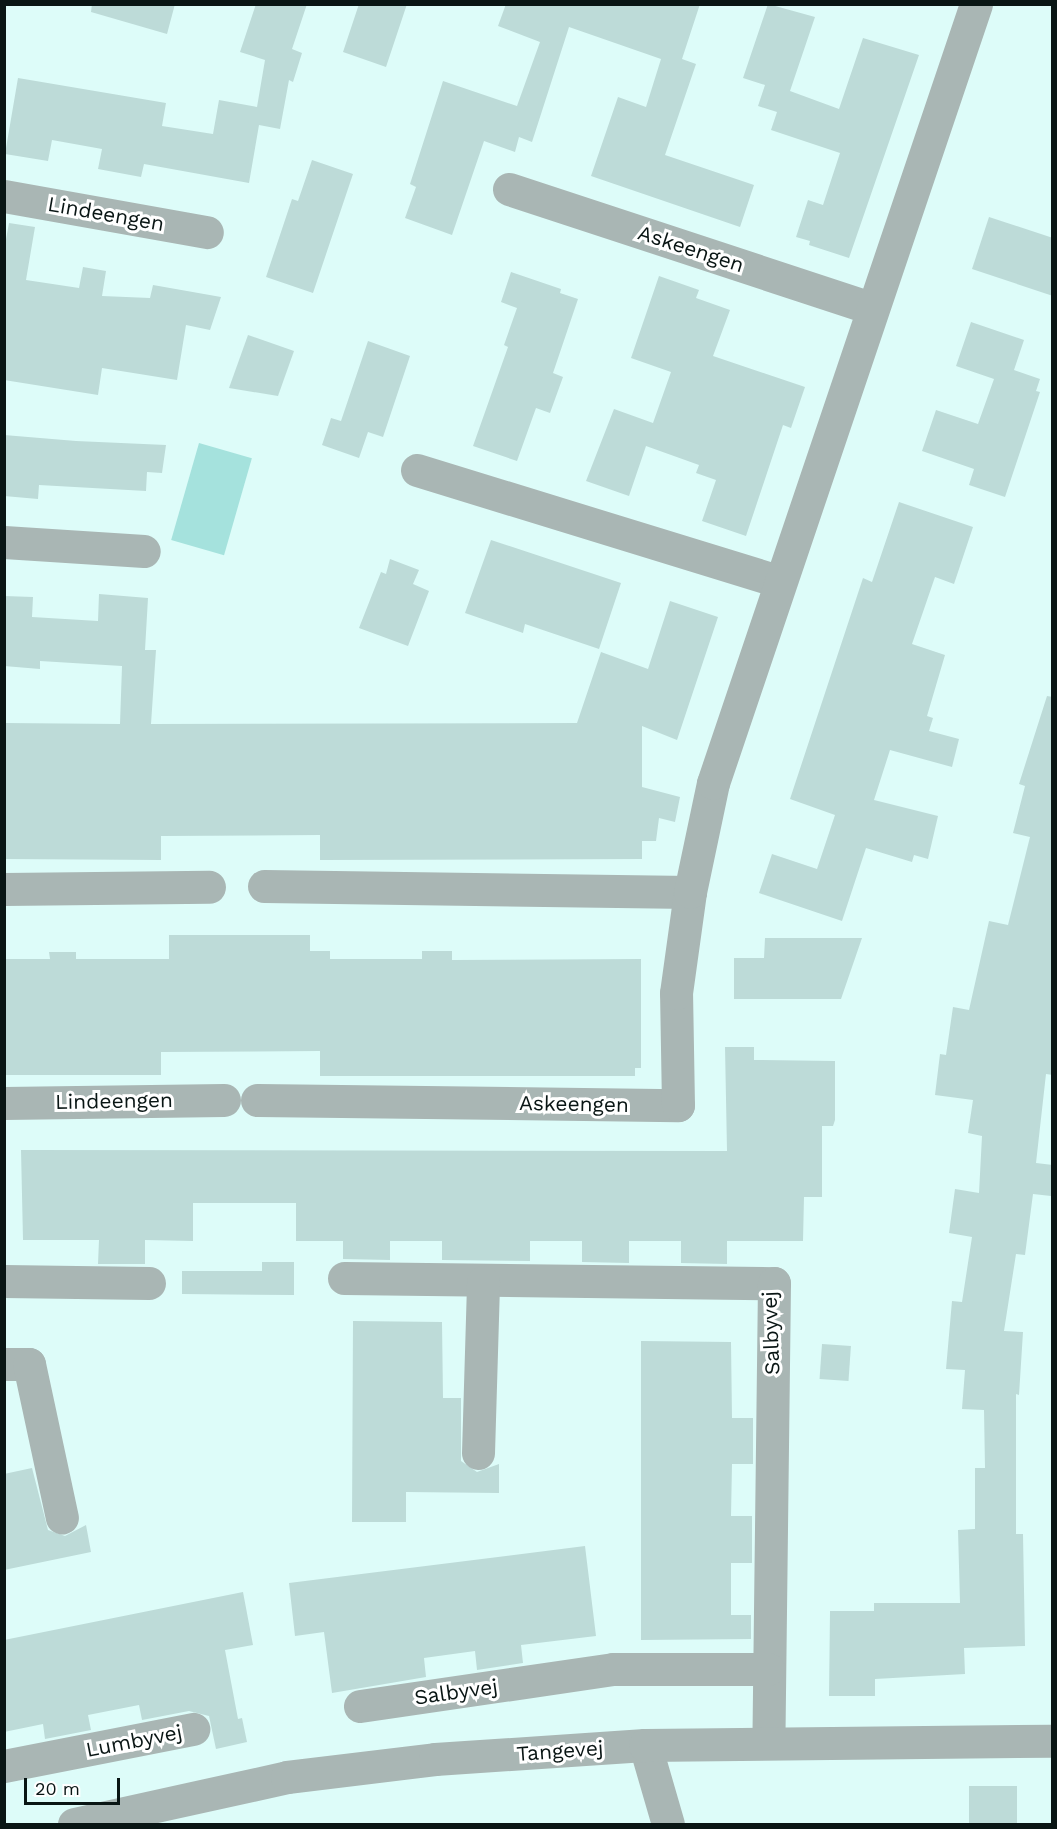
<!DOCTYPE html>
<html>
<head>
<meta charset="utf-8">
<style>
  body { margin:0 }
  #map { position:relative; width:1057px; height:1829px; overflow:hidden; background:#ddfcf9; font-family:"Work Sans",sans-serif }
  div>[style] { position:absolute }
  .green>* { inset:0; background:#a5e2dd; transform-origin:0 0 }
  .building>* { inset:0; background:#bddbd8; transform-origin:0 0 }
  .minor>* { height:33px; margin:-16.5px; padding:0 16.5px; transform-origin:16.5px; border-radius:16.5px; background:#a9b6b4 }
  span { translate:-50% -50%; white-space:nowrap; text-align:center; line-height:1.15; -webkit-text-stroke:6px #fff; paint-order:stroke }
  .street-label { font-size:21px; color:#091514 }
  .frame { position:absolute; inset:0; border:6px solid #091514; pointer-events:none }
  .scale { position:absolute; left:24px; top:1778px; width:96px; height:27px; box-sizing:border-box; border:3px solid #091514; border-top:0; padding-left:8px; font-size:18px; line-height:21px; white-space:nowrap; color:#091514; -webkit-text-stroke:4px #fff; paint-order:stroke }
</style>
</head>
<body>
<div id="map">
  <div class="green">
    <i style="left:199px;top:443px;width:55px;height:101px;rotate:16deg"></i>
  </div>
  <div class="building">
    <i style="clip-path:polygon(92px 4px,175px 4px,167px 34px,91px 12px)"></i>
    <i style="clip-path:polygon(256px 4px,307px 4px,292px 49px,302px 53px,293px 82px,289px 80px,280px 129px,259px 125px,249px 183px,144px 164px,141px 177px,98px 169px,102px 149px,52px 140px,48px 161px,5px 154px,18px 78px,166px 103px,162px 126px,213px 134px,219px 100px,257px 107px,265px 60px,240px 52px)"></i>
    <i style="clip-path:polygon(359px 4px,407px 4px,386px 67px,343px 52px)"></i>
    <i style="clip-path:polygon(506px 4px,700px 4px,682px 59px,696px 64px,665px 155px,754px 185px,740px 227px,591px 176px,618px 97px,646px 107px,661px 59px,569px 27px,532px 142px,519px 137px,515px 152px,484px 141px,452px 235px,405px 218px,416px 187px,410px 184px,443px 81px,517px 106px,540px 42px,498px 26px)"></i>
    <i style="clip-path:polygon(768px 4px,815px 17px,790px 91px,839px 109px,863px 38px,919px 55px,849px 258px,809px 245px,810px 241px,796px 237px,808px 200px,823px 205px,840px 153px,771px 130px,777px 112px,758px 106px,765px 85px,743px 78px)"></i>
    <i style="clip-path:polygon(312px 160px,353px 174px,313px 293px,266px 277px,292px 199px,298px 201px)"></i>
    <i style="clip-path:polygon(989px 217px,1053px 238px,1053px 296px,972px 269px)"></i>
    <i style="clip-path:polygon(9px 223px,35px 227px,26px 280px,79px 288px,83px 267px,106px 271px,102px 296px,150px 298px,153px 285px,221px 297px,210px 330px,186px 325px,177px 380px,102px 368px,98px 395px,4px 380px,4px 250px)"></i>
    <i style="clip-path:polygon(511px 272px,561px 289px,560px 293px,578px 299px,553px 373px,563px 377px,550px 413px,536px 408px,517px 461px,473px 446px,508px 347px,504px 345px,517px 308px,501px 302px)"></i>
    <i style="clip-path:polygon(659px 276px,699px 290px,696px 298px,730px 310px,713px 356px,805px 387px,791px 428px,783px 425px,746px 536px,702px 521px,716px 480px,696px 473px,699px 465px,646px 446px,629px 496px,586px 481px,614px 409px,653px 423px,671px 372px,631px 358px)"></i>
    <i style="clip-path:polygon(971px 322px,1024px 340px,1014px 370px,1040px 379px,1036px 391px,1040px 392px,1005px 497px,969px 485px,974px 469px,922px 451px,936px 410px,978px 424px,994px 379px,956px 366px)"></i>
    <i style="clip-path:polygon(248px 335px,294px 351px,278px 396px,229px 388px)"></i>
    <i style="clip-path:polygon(368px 341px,410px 356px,383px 437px,368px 432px,359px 458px,322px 445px,331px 418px,341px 421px)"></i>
    <i style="clip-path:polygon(4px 435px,76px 441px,166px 445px,162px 473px,147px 472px,146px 491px,39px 485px,38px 499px,4px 496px)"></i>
    <i style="clip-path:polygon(899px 502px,973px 527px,954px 584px,935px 577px,912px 644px,945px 655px,927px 716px,933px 718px,929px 731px,959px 739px,952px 767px,890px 750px,874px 800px,938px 816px,928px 859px,914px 855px,912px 862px,866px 848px,842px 921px,759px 893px,772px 854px,817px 869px,835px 815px,790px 799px,863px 578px,872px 582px)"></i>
    <i style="clip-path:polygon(491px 540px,621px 583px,599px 649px,525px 624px,523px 633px,465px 613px)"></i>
    <i style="clip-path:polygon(390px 559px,419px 570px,413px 584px,429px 591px,408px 646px,359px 628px,381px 572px,386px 574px)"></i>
    <i style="clip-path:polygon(99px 594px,148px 598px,145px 650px,156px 650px,151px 724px,577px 723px,601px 652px,648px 669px,670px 601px,718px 617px,677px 740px,642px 726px,642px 787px,680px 797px,675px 822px,659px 818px,656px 841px,642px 841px,642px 859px,320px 860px,320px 835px,161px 836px,161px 860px,4px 859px,4px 723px,120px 724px,122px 666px,40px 661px,40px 669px,4px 666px,4px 596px,33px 597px,32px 617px,98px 621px)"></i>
    <i style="clip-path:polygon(1047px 696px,1053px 697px,1053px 1075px,1046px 1074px,1036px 1163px,1053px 1165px,1053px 1182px,1051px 1196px,1033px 1194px,1025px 1255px,1016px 1254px,1004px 1331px,1023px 1332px,1019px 1395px,1016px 1394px,1016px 1534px,1023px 1534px,1025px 1646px,964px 1648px,965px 1674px,875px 1679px,875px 1696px,829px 1696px,830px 1611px,874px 1611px,874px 1603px,960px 1603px,958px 1530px,975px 1529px,975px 1468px,985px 1468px,984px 1410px,962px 1409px,965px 1370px,946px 1369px,952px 1301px,962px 1302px,972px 1237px,949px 1233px,955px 1189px,979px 1193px,982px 1136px,968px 1133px,973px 1100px,935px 1095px,940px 1054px,946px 1055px,953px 1007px,969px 1010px,989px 921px,1008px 925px,1030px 837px,1013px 833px,1025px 786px,1019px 784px)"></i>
    <i style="clip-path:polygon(169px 935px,310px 935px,310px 951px,330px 951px,330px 959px,422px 959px,422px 951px,452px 951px,452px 960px,641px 959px,641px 1068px,635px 1068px,635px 1076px,320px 1076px,320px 1051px,161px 1052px,161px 1075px,4px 1075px,4px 959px,50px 959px,49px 952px,76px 952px,76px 959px,169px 959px)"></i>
    <i style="clip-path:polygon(765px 938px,862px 938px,841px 999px,734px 999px,734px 958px,764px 958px)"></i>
    <i style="clip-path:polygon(725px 1047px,754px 1047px,754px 1060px,835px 1061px,835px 1120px,833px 1126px,822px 1126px,822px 1197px,804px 1197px,803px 1241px,727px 1241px,727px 1264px,681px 1263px,681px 1241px,629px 1241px,629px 1263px,582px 1262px,582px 1241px,530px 1241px,530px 1261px,442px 1260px,442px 1241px,390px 1241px,390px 1260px,343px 1259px,343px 1241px,296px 1241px,296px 1203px,193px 1203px,193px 1241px,145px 1240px,145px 1264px,98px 1264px,99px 1240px,23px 1240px,21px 1150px,727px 1151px)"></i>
    <i style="clip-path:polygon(262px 1262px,294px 1262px,294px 1295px,182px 1294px,182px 1271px,262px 1271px)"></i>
    <i style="clip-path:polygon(353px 1321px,442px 1322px,443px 1398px,461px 1398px,461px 1461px,477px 1472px,499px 1464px,499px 1493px,406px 1492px,406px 1522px,352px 1522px)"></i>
    <i style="clip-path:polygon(641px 1341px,731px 1342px,732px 1418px,753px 1418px,753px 1464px,732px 1464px,731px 1516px,752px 1516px,752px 1563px,731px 1563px,731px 1615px,751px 1615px,751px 1639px,641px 1640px)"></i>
    <i style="left:822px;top:1344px;width:29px;height:35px;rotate:4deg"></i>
    <i style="clip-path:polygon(32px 1468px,48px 1530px,65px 1536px,86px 1525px,91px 1552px,4px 1570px,4px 1474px)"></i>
    <i style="clip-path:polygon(585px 1546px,596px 1636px,521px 1645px,523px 1663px,477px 1670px,475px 1651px,424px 1658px,426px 1677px,332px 1693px,324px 1632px,295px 1636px,289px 1583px)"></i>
    <i style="clip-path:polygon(243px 1592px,253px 1645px,225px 1650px,238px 1719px,242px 1718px,247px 1742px,216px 1749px,209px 1716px,189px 1711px,142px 1720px,139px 1705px,88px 1715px,91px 1730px,45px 1739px,43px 1724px,4px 1732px,4px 1640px)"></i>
    <i style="left:1017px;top:1786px;width:38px;height:48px;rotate:90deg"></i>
  </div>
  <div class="minor">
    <i style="left:509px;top:189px;width:382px;rotate:18.2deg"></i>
    <i style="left:4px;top:196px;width:206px;rotate:10.1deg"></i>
    <i style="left:417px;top:470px;width:378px;rotate:17.1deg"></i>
    <i style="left:4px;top:542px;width:140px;rotate:3.7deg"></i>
    <i style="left:264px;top:886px;width:426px;rotate:0.8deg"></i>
    <i style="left:4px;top:889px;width:205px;rotate:-0.6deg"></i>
    <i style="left:257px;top:1100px;width:421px;rotate:0.7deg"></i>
    <i style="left:678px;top:1105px;width:112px;rotate:-91deg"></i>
    <i style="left:676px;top:993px;width:102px;rotate:-82.1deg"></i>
    <i style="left:690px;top:892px;width:111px;rotate:-78.1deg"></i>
    <i style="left:713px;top:783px;width:822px;rotate:-71.34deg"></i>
    <i style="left:4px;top:1103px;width:220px;rotate:-0.8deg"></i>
    <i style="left:344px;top:1278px;width:430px;rotate:0.7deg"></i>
    <i style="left:774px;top:1283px;width:459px;rotate:90.7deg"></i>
    <i style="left:4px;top:1281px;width:145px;rotate:0.8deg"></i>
    <i style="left:4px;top:1364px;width:25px"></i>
    <i style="left:29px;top:1364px;width:157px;rotate:77.9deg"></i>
    <i style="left:478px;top:1453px;width:171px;rotate:-88.3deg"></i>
    <i style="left:360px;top:1706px;width:256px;rotate:-8.3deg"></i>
    <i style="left:613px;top:1669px;width:155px"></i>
    <i style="left:645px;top:1745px;width:82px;rotate:73.8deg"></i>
    <i style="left:4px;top:1766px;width:193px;rotate:-11.1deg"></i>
    <i style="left:74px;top:1824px;width:218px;rotate:-12.4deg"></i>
    <i style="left:287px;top:1777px;width:149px;rotate:-6.9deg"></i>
    <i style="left:435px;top:1759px;width:210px;rotate:-3.8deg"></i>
    <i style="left:645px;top:1745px;width:407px;rotate:-0.6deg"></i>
  </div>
  <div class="street-label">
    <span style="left:106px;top:214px;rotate:10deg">Lindeengen</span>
    <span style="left:691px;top:249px;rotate:18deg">Askeengen</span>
    <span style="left:114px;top:1101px;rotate:-1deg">Lindeengen</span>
    <span style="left:574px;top:1104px;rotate:1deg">Askeengen</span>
    <span style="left:771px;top:1333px;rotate:-92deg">Salbyvej</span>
    <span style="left:456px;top:1692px;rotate:-8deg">Salbyvej</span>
    <span style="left:134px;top:1741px;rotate:-11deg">Lumbyvej</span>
    <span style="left:560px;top:1751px;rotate:-4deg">Tangevej</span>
  </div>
  <div class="frame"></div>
  <div class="scale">20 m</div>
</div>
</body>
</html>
